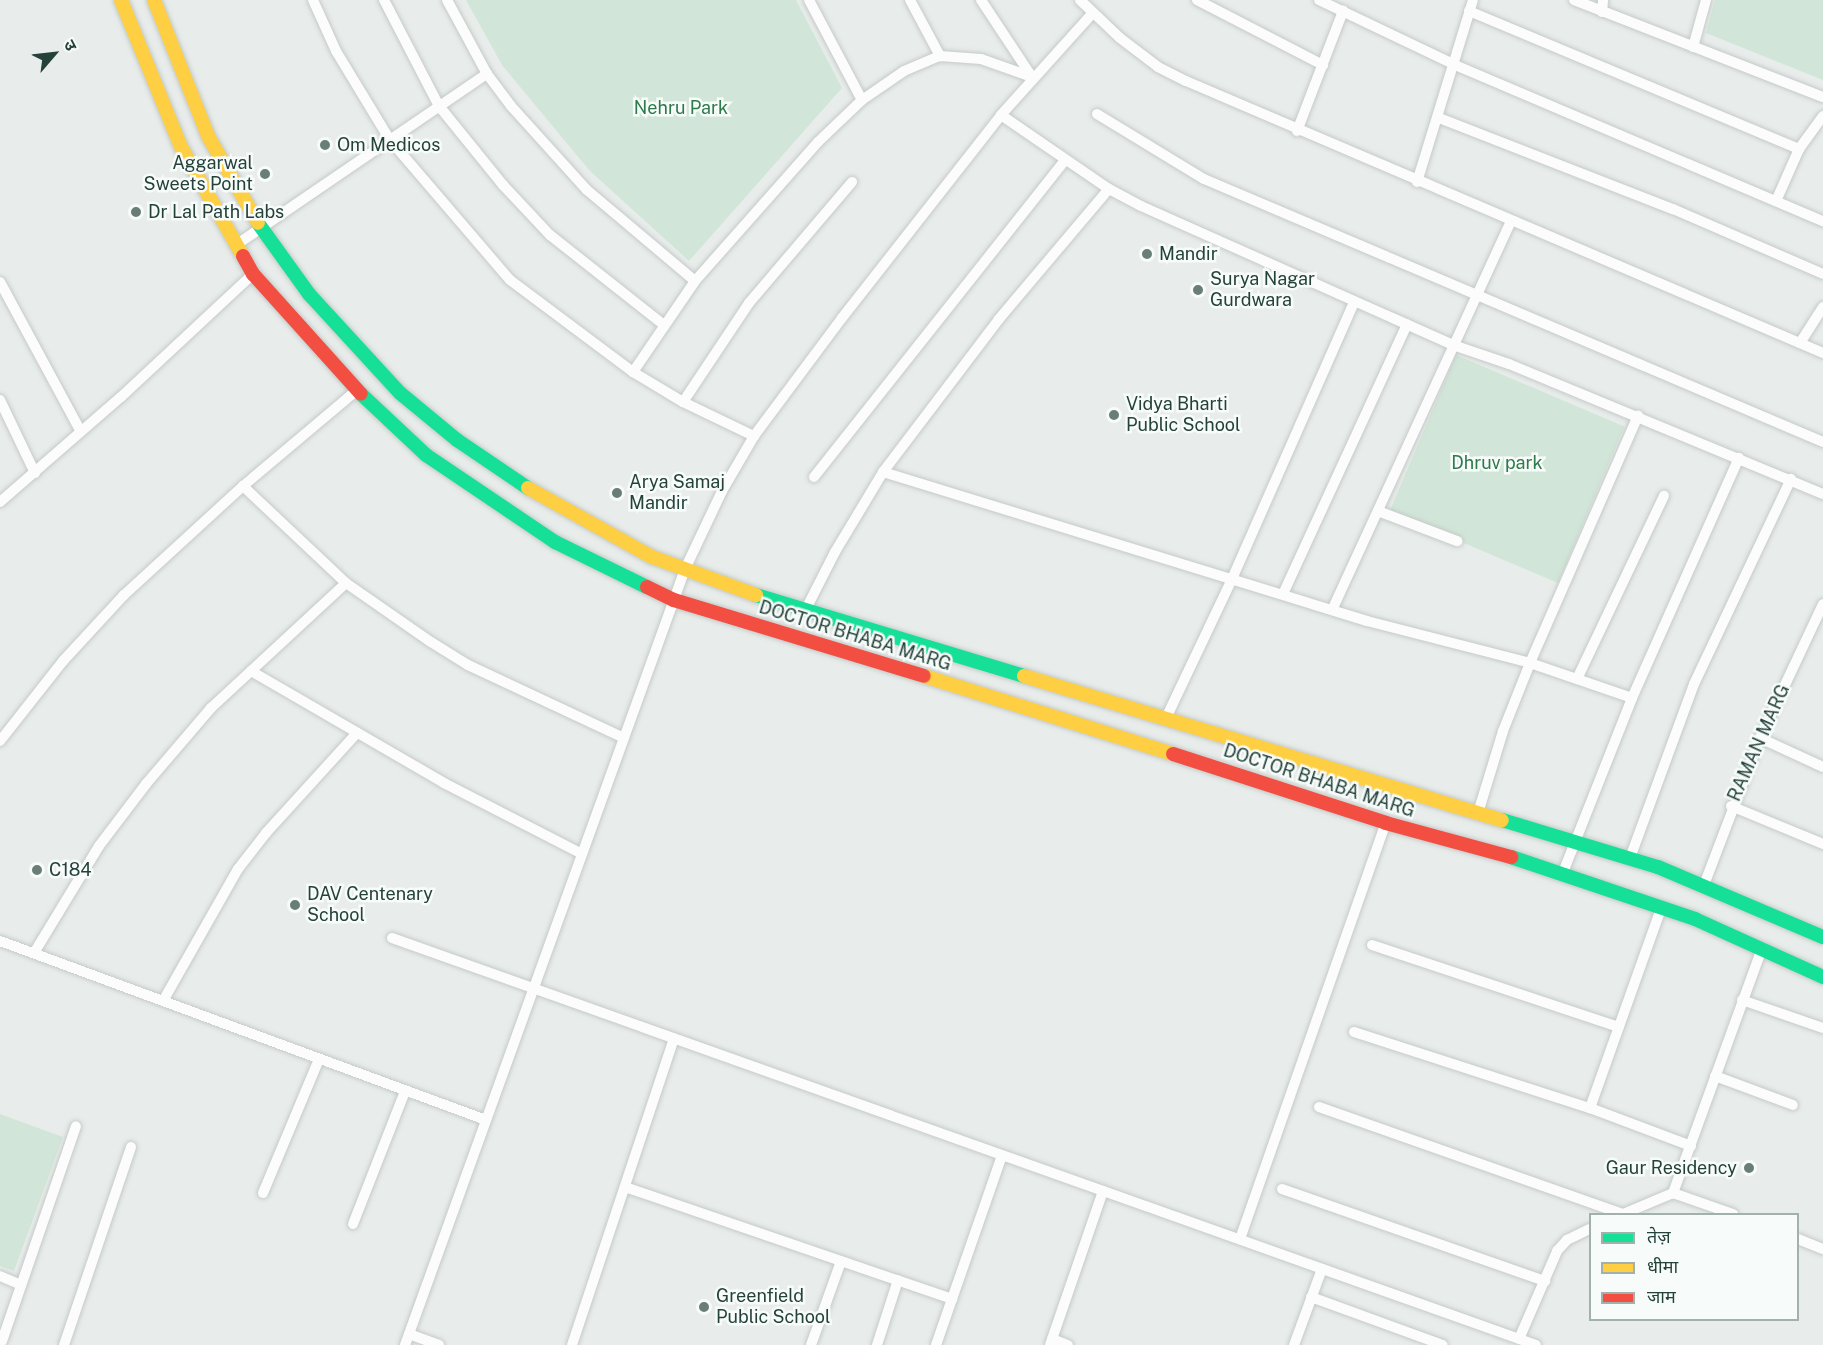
<!DOCTYPE html>
<html>
<head>
<meta charset="utf-8">
<style>
  body { margin:0 }
  #map { position:relative; width:1823px; height:1345px; overflow:hidden; background:#e8edeb; font-family:"Public Sans","Noto Sans Devanagari",sans-serif }
  div>[style] { position:absolute }
  .green>* { inset:0; background:#d1e6d8; transform-origin:0 0 }
  .roads { filter:drop-shadow(0 0 2px #c5cac8) drop-shadow(0 0 2px #c5cac8) }
  .street>* { height:10px; margin:-5px; padding:0 5px; transform-origin:5px; border-radius:5px; background:#fcfcfc }
  .fast>* { height:14px; margin:-7px; padding:0 7px; transform-origin:7px; border-radius:7px; background:#16e098 }
  .slow>* { height:14px; margin:-7px; padding:0 7px; transform-origin:7px; border-radius:7px; background:#ffcf43 }
  .jam>* { height:14px; margin:-7px; padding:0 7px; transform-origin:7px; border-radius:7px; background:#f24e42 }
  .dots>* { width:16px; height:16px; translate:-50% -50%; box-sizing:border-box; border:3px solid #f7fbf9; border-radius:50% }
  span { translate:-50% -50%; white-space:nowrap; text-align:center; line-height:1.15; -webkit-text-stroke:5px #f7fbf9; paint-order:stroke }
  .park-label { font-size:18px; color:#2d7a4b }
  .poi-label { font-size:18px; color:#24423a }
  .left { translate:0 -50%; text-align:left }
  .right { translate:-100% -50%; text-align:right }
  .street-label { font-size:18px; color:#24423a }
  .legend { position:absolute; left:1589px; top:1213px; width:210px; height:108px; box-sizing:border-box; background:#f7fbf9; border:2px solid #a3b1ad; margin:0; padding:8px 10px; list-style:none; font-size:18px; color:#24423a }
  .legend li { display:flex; align-items:center; gap:12px; height:30px }
  .legend b { width:30px; border:2px solid #a3b1ad }
  .north { position:absolute; left:24px; top:24px; width:60px; height:60px; -webkit-text-stroke:4px #f7fbf9; paint-order:stroke; rotate:62deg; font-size:16px; font-weight:700; line-height:24px; text-align:center; color:#24423a }
  .north::after { content:''; display:block; margin:auto; width:21px; height:27px; background:#24423a; clip-path:polygon(50% 0,100% 100%,50% 72%,0 100%) }
</style>
</head>
<body>
<div id="map">
  <div class="green">
    <i style="clip-path:polygon(466px 0,796px 0,842px 88px,689px 261px,589px 170px,502px 65px)"></i>
    <i style="clip-path:polygon(1715px 0,1823px 0,1823px 80px,1706px 33px)"></i>
    <i style="left:1456px;top:355px;width:183px;height:170px;rotate:23deg"></i>
    <i style="clip-path:polygon(0 1114px,63px 1137px,14px 1271px,0 1266px)"></i>
  </div>
  <div class="roads">
    <div class="street">
      <i style="left:313px;top:0;width:56px;rotate:65.7deg"></i>
      <i style="left:336px;top:51px;width:104px;rotate:58.8deg"></i>
      <i style="left:390px;top:140px;width:184px;rotate:49.4deg"></i>
      <i style="left:510px;top:280px;width:154px;rotate:36.8deg"></i>
      <i style="left:633px;top:372px;width:58px;rotate:31deg"></i>
      <i style="left:683px;top:402px;width:79px;rotate:25.6deg"></i>
      <i style="left:384px;top:0;width:119px;rotate:62.6deg"></i>
      <i style="left:439px;top:106px;width:102px;rotate:51deg"></i>
      <i style="left:503px;top:185px;width:69px;rotate:46.8deg"></i>
      <i style="left:550px;top:235px;width:145px;rotate:38.3deg"></i>
      <i style="left:447px;top:0;width:84px;rotate:61.6deg"></i>
      <i style="left:487px;top:74px;width:40px;rotate:53deg"></i>
      <i style="left:511px;top:106px;width:113px;rotate:47.9deg"></i>
      <i style="left:587px;top:190px;width:141px;rotate:40.1deg"></i>
      <i style="left:809px;top:0;width:113px;rotate:62.1deg"></i>
      <i style="left:910px;top:0;width:64px;rotate:61.8deg"></i>
      <i style="left:981px;top:0;width:92px;rotate:56.5deg"></i>
      <i style="left:1080px;top:0;width:55px;rotate:43.5deg"></i>
      <i style="left:1120px;top:38px;width:48px;rotate:37.3deg"></i>
      <i style="left:1158px;top:67px;width:31px;rotate:27deg"></i>
      <i style="left:1186px;top:81px;width:693px;rotate:23.12deg"></i>
      <i style="left:1197px;top:0;width:142px;rotate:27.3deg"></i>
      <i style="left:1319px;top:0;width:151px;rotate:25.5deg"></i>
      <i style="left:1455px;top:65px;width:400px;rotate:23deg"></i>
      <i style="left:1574px;top:0;width:267px;rotate:21.3deg"></i>
      <i style="left:1469px;top:11px;width:358px;rotate:22.7deg"></i>
      <i style="left:1602px;top:12px;width:12px;rotate:-85deg"></i>
      <i style="left:1693px;top:47px;width:49px;rotate:-74.5deg"></i>
      <i style="left:1097px;top:114px;width:125px;rotate:31.3deg"></i>
      <i style="left:1204px;top:179px;width:673px;rotate:23.02deg"></i>
      <i style="left:1001px;top:115px;width:131px;rotate:34.4deg"></i>
      <i style="left:1109px;top:189px;width:36px;rotate:28deg"></i>
      <i style="left:1141px;top:206px;width:342px;rotate:24deg"></i>
      <i style="left:1453px;top:345px;width:59px;rotate:18.7deg"></i>
      <i style="left:1509px;top:364px;width:340px;rotate:22.5deg"></i>
      <i style="left:1439px;top:118px;width:251px;rotate:21.3deg"></i>
      <i style="left:1673px;top:209px;width:163px;rotate:23.4deg"></i>
      <i style="left:1297px;top:131px;width:129px;rotate:-69deg"></i>
      <i style="left:1417px;top:182px;width:190px;rotate:-72.9deg"></i>
      <i style="left:1776px;top:201px;width:57px;rotate:-66.1deg"></i>
      <i style="left:1799px;top:149px;width:41px;rotate:-54deg"></i>
      <i style="left:236px;top:245px;width:304px;rotate:-34.3deg"></i>
      <i style="left:0;top:282px;width:170px;rotate:61.6deg"></i>
      <i style="left:1800px;top:343px;width:43px;rotate:-57.4deg"></i>
      <i style="left:633px;top:372px;width:110px;rotate:-55.7deg"></i>
      <i style="left:695px;top:281px;width:186px;rotate:-48.5deg"></i>
      <i style="left:818px;top:142px;width:61px;rotate:-43.7deg"></i>
      <i style="left:862px;top:100px;width:51px;rotate:-34.6deg"></i>
      <i style="left:904px;top:71px;width:39px;rotate:-23deg"></i>
      <i style="left:940px;top:56px;width:41px;rotate:4.2deg"></i>
      <i style="left:981px;top:59px;width:54px;rotate:19.4deg"></i>
      <i style="left:0;top:400px;width:81px;rotate:64.4deg"></i>
      <i style="left:683px;top:402px;width:119px;rotate:-56.3deg"></i>
      <i style="left:749px;top:303px;width:159px;rotate:-49.6deg"></i>
      <i style="left:883px;top:472px;width:506px;rotate:17.11deg"></i>
      <i style="left:1367px;top:621px;width:168px;rotate:14.4deg"></i>
      <i style="left:1530px;top:663px;width:108px;rotate:18.9deg"></i>
      <i style="left:814px;top:477px;width:404px;rotate:-51.6deg"></i>
      <i style="left:243px;top:486px;width:141px;rotate:43.3deg"></i>
      <i style="left:346px;top:583px;width:103px;rotate:34.8deg"></i>
      <i style="left:431px;top:642px;width:44px;rotate:31.9deg"></i>
      <i style="left:468px;top:665px;width:172px;rotate:25.1deg"></i>
      <i style="left:0;top:502px;width:160px;rotate:-41deg"></i>
      <i style="left:121px;top:397px;width:180px;rotate:-43deg"></i>
      <i style="left:1378px;top:511px;width:85px;rotate:20.8deg"></i>
      <i style="left:1283px;top:594px;width:297px;rotate:-65.3deg"></i>
      <i style="left:807px;top:607px;width:62px;rotate:-63deg"></i>
      <i style="left:835px;top:552px;width:93px;rotate:-59deg"></i>
      <i style="left:883px;top:472px;width:192px;rotate:-52.8deg"></i>
      <i style="left:999px;top:319px;width:170px;rotate:-49.8deg"></i>
      <i style="left:1333px;top:608px;width:426px;rotate:-65.3deg"></i>
      <i style="left:251px;top:671px;width:223px;rotate:30.1deg"></i>
      <i style="left:444px;top:783px;width:155px;rotate:27.2deg"></i>
      <i style="left:1577px;top:679px;width:203px;rotate:-64.6deg"></i>
      <i style="left:1167px;top:716px;width:152px;rotate:-64.6deg"></i>
      <i style="left:1232px;top:579px;width:302px;rotate:-66.2deg"></i>
      <i style="left:1760px;top:738px;width:69px;rotate:24.7deg"></i>
      <i style="left:0;top:741px;width:102px;rotate:-51.8deg"></i>
      <i style="left:63px;top:661px;width:90px;rotate:-47.3deg"></i>
      <i style="left:124px;top:595px;width:161px;rotate:-42.5deg"></i>
      <i style="left:243px;top:486px;width:149px;rotate:-40.1deg"></i>
      <i style="left:1731px;top:806px;width:100px;rotate:22.4deg"></i>
      <i style="left:1478px;top:813px;width:86px;rotate:-73deg"></i>
      <i style="left:1503px;top:731px;width:73px;rotate:-68.3deg"></i>
      <i style="left:1530px;top:663px;width:270px;rotate:-66.4deg"></i>
      <i style="left:1630px;top:858px;width:185px;rotate:-69.8deg"></i>
      <i style="left:1694px;top:684px;width:227px;rotate:-64.7deg"></i>
      <i style="left:1562px;top:875px;width:190px;rotate:-68.4deg"></i>
      <i style="left:1632px;top:698px;width:263px;rotate:-66deg"></i>
      <i style="left:1704px;top:885px;width:157px;rotate:-69.1deg"></i>
      <i style="left:1760px;top:738px;width:148px;rotate:-64.8deg"></i>
      <i style="left:392px;top:938px;width:1214px;rotate:19.58deg"></i>
      <i style="left:0;top:941px;width:518px;rotate:20.22deg"></i>
      <i style="left:1372px;top:945px;width:260px;rotate:18.4deg"></i>
      <i style="left:34px;top:953px;width:125px;rotate:-58.7deg"></i>
      <i style="left:99px;top:846px;width:78px;rotate:-52.8deg"></i>
      <i style="left:146px;top:784px;width:100px;rotate:-49.5deg"></i>
      <i style="left:211px;top:708px;width:184px;rotate:-42.8deg"></i>
      <i style="left:1742px;top:1000px;width:86px;rotate:19.1deg"></i>
      <i style="left:163px;top:1001px;width:152px;rotate:-60.4deg"></i>
      <i style="left:238px;top:869px;width:46px;rotate:-52.1deg"></i>
      <i style="left:266px;top:833px;width:135px;rotate:-47.7deg"></i>
      <i style="left:1354px;top:1032px;width:248px;rotate:17.9deg"></i>
      <i style="left:1590px;top:1108px;width:108px;rotate:20.6deg"></i>
      <i style="left:1715px;top:1076px;width:83px;rotate:20.4deg"></i>
      <i style="left:1319px;top:1107px;width:322px;rotate:19.4deg"></i>
      <i style="left:1590px;top:1108px;width:211px;rotate:-70.4deg"></i>
      <i style="left:625px;top:1187px;width:346px;rotate:18.9deg"></i>
      <i style="left:1282px;top:1189px;width:279px;rotate:19.3deg"></i>
      <i style="left:263px;top:1193px;width:145px;rotate:-67.3deg"></i>
      <i style="left:1673px;top:1193px;width:261px;rotate:-70deg"></i>
      <i style="left:1623px;top:1214px;width:54px;rotate:-22.8deg"></i>
      <i style="left:1673px;top:1193px;width:64px;rotate:19.3deg"></i>
      <i style="left:353px;top:1224px;width:143px;rotate:-68.6deg"></i>
      <i style="left:1240px;top:1239px;width:441px;rotate:-70.7deg"></i>
      <i style="left:1798px;top:1239px;width:27px;rotate:22deg"></i>
      <i style="left:0;top:1276px;width:23px;rotate:23deg"></i>
      <i style="left:1311px;top:1297px;width:140px;rotate:20deg"></i>
      <i style="left:409px;top:1334px;width:32px;rotate:20deg"></i>
      <i style="left:1052px;top:1339px;width:17px;rotate:21deg"></i>
      <i style="left:1519px;top:1339px;width:96px;rotate:-66.6deg"></i>
      <i style="left:1557px;top:1251px;width:15px;rotate:-48deg"></i>
      <i style="left:1567px;top:1240px;width:25px;rotate:-26deg"></i>
      <i style="left:2px;top:1341px;width:227px;rotate:-71deg"></i>
      <i style="left:64px;top:1345px;width:209px;rotate:-71.3deg"></i>
      <i style="left:405px;top:1345px;width:825px;rotate:-70.16deg"></i>
      <i style="left:685px;top:569px;width:86px;rotate:-64.6deg"></i>
      <i style="left:722px;top:491px;width:64px;rotate:-59.8deg"></i>
      <i style="left:754px;top:436px;width:147px;rotate:-53.3deg"></i>
      <i style="left:842px;top:318px;width:258px;rotate:-51.9deg"></i>
      <i style="left:1001px;top:115px;width:136px;rotate:-48deg"></i>
      <i style="left:572px;top:1345px;width:323px;rotate:-71.6deg"></i>
      <i style="left:811px;top:1345px;width:89px;rotate:-70.3deg"></i>
      <i style="left:877px;top:1345px;width:68px;rotate:-72.1deg"></i>
      <i style="left:936px;top:1345px;width:201px;rotate:-70.8deg"></i>
      <i style="left:1050px;top:1345px;width:163px;rotate:-71deg"></i>
      <i style="left:1294px;top:1345px;width:81px;rotate:-69.8deg"></i>
    </div>
    <div class="fast">
      <i style="left:258px;top:223px;width:87px;rotate:54.3deg"></i>
      <i style="left:309px;top:294px;width:134px;rotate:47.4deg"></i>
      <i style="left:400px;top:393px;width:74px;rotate:39.5deg"></i>
      <i style="left:457px;top:440px;width:86px;rotate:34.1deg"></i>
      <i style="left:361px;top:394px;width:89px;rotate:43.2deg"></i>
      <i style="left:426px;top:455px;width:156px;rotate:34deg"></i>
      <i style="left:555px;top:542px;width:102px;rotate:26.1deg"></i>
      <i style="left:756px;top:595px;width:280px;rotate:16.8deg"></i>
      <i style="left:1502px;top:820px;width:163px;rotate:16.8deg"></i>
      <i style="left:1658px;top:867px;width:179px;rotate:23deg"></i>
      <i style="left:1511px;top:857px;width:194px;rotate:18.6deg"></i>
      <i style="left:1695px;top:919px;width:141px;rotate:24.4deg"></i>
    </div>
    <div class="slow">
      <i style="left:121px;top:0;width:159px;rotate:67.8deg"></i>
      <i style="left:181px;top:147px;width:125px;rotate:60.4deg"></i>
      <i style="left:154px;top:0;width:146px;rotate:68.3deg"></i>
      <i style="left:208px;top:136px;width:100px;rotate:60.1deg"></i>
      <i style="left:528px;top:488px;width:142px;rotate:29.1deg"></i>
      <i style="left:652px;top:557px;width:111px;rotate:20.1deg"></i>
      <i style="left:924px;top:676px;width:261px;rotate:17.4deg"></i>
      <i style="left:1024px;top:676px;width:499px;rotate:16.8deg"></i>
    </div>
    <div class="jam">
      <i style="left:243px;top:256px;width:21px;rotate:61deg"></i>
      <i style="left:253px;top:274px;width:161px;rotate:48deg"></i>
      <i style="left:647px;top:587px;width:30px;rotate:26deg"></i>
      <i style="left:674px;top:600px;width:261px;rotate:16.9deg"></i>
      <i style="left:1173px;top:754px;width:224px;rotate:17.9deg"></i>
      <i style="left:1386px;top:823px;width:130px;rotate:15.2deg"></i>
    </div>
  </div>
  <div class="dots">
    <i style="left:325px;top:145px;background:#697e78"></i>
    <i style="left:265px;top:174px;background:#697e78"></i>
    <i style="left:136px;top:212px;background:#697e78"></i>
    <i style="left:1147px;top:254px;background:#697e78"></i>
    <i style="left:1198px;top:290px;background:#697e78"></i>
    <i style="left:1114px;top:415px;background:#697e78"></i>
    <i style="left:617px;top:493px;background:#697e78"></i>
    <i style="left:37px;top:870px;background:#697e78"></i>
    <i style="left:295px;top:905px;background:#697e78"></i>
    <i style="left:1749px;top:1168px;background:#697e78"></i>
    <i style="left:704px;top:1307px;background:#697e78"></i>
  </div>
  <div class="park-label">
    <span style="left:681px;top:108px">Nehru Park</span>
    <span style="left:1497px;top:463px">Dhruv park</span>
  </div>
  <div class="poi-label">
    <span class="left" style="left:337px;top:145px">Om Medicos</span>
    <span class="right" style="left:253px;top:174px">Aggarwal<br>Sweets Point</span>
    <span class="left" style="left:148px;top:212px">Dr Lal Path Labs</span>
    <span class="left" style="left:1159px;top:254px">Mandir</span>
    <span class="left" style="left:1210px;top:290px">Surya Nagar<br>Gurdwara</span>
    <span class="left" style="left:1126px;top:415px">Vidya Bharti<br>Public School</span>
    <span class="left" style="left:629px;top:493px">Arya Samaj<br>Mandir</span>
    <span class="left" style="left:49px;top:870px">C184</span>
    <span class="left" style="left:307px;top:905px">DAV Centenary<br>School</span>
    <span class="right" style="left:1737px;top:1168px">Gaur Residency</span>
    <span class="left" style="left:716px;top:1307px">Greenfield<br>Public School</span>
  </div>
  <div class="street-label">
    <span style="left:855px;top:636px;rotate:17deg">DOCTOR BHABA MARG</span>
    <span style="left:1759px;top:743px;rotate:-66deg">RAMAN MARG</span>
    <span style="left:1319px;top:781px;rotate:18deg">DOCTOR BHABA MARG</span>
  </div>
  <ul class="legend">
  <li><b style="height:8px;background:#16e098"></b>तेज़</li>
  <li><b style="height:8px;background:#ffcf43"></b>धीमा</li>
  <li><b style="height:8px;background:#f24e42"></b>जाम</li>
  </ul>
  <div class="north">उ</div>
</div>
</body>
</html>
